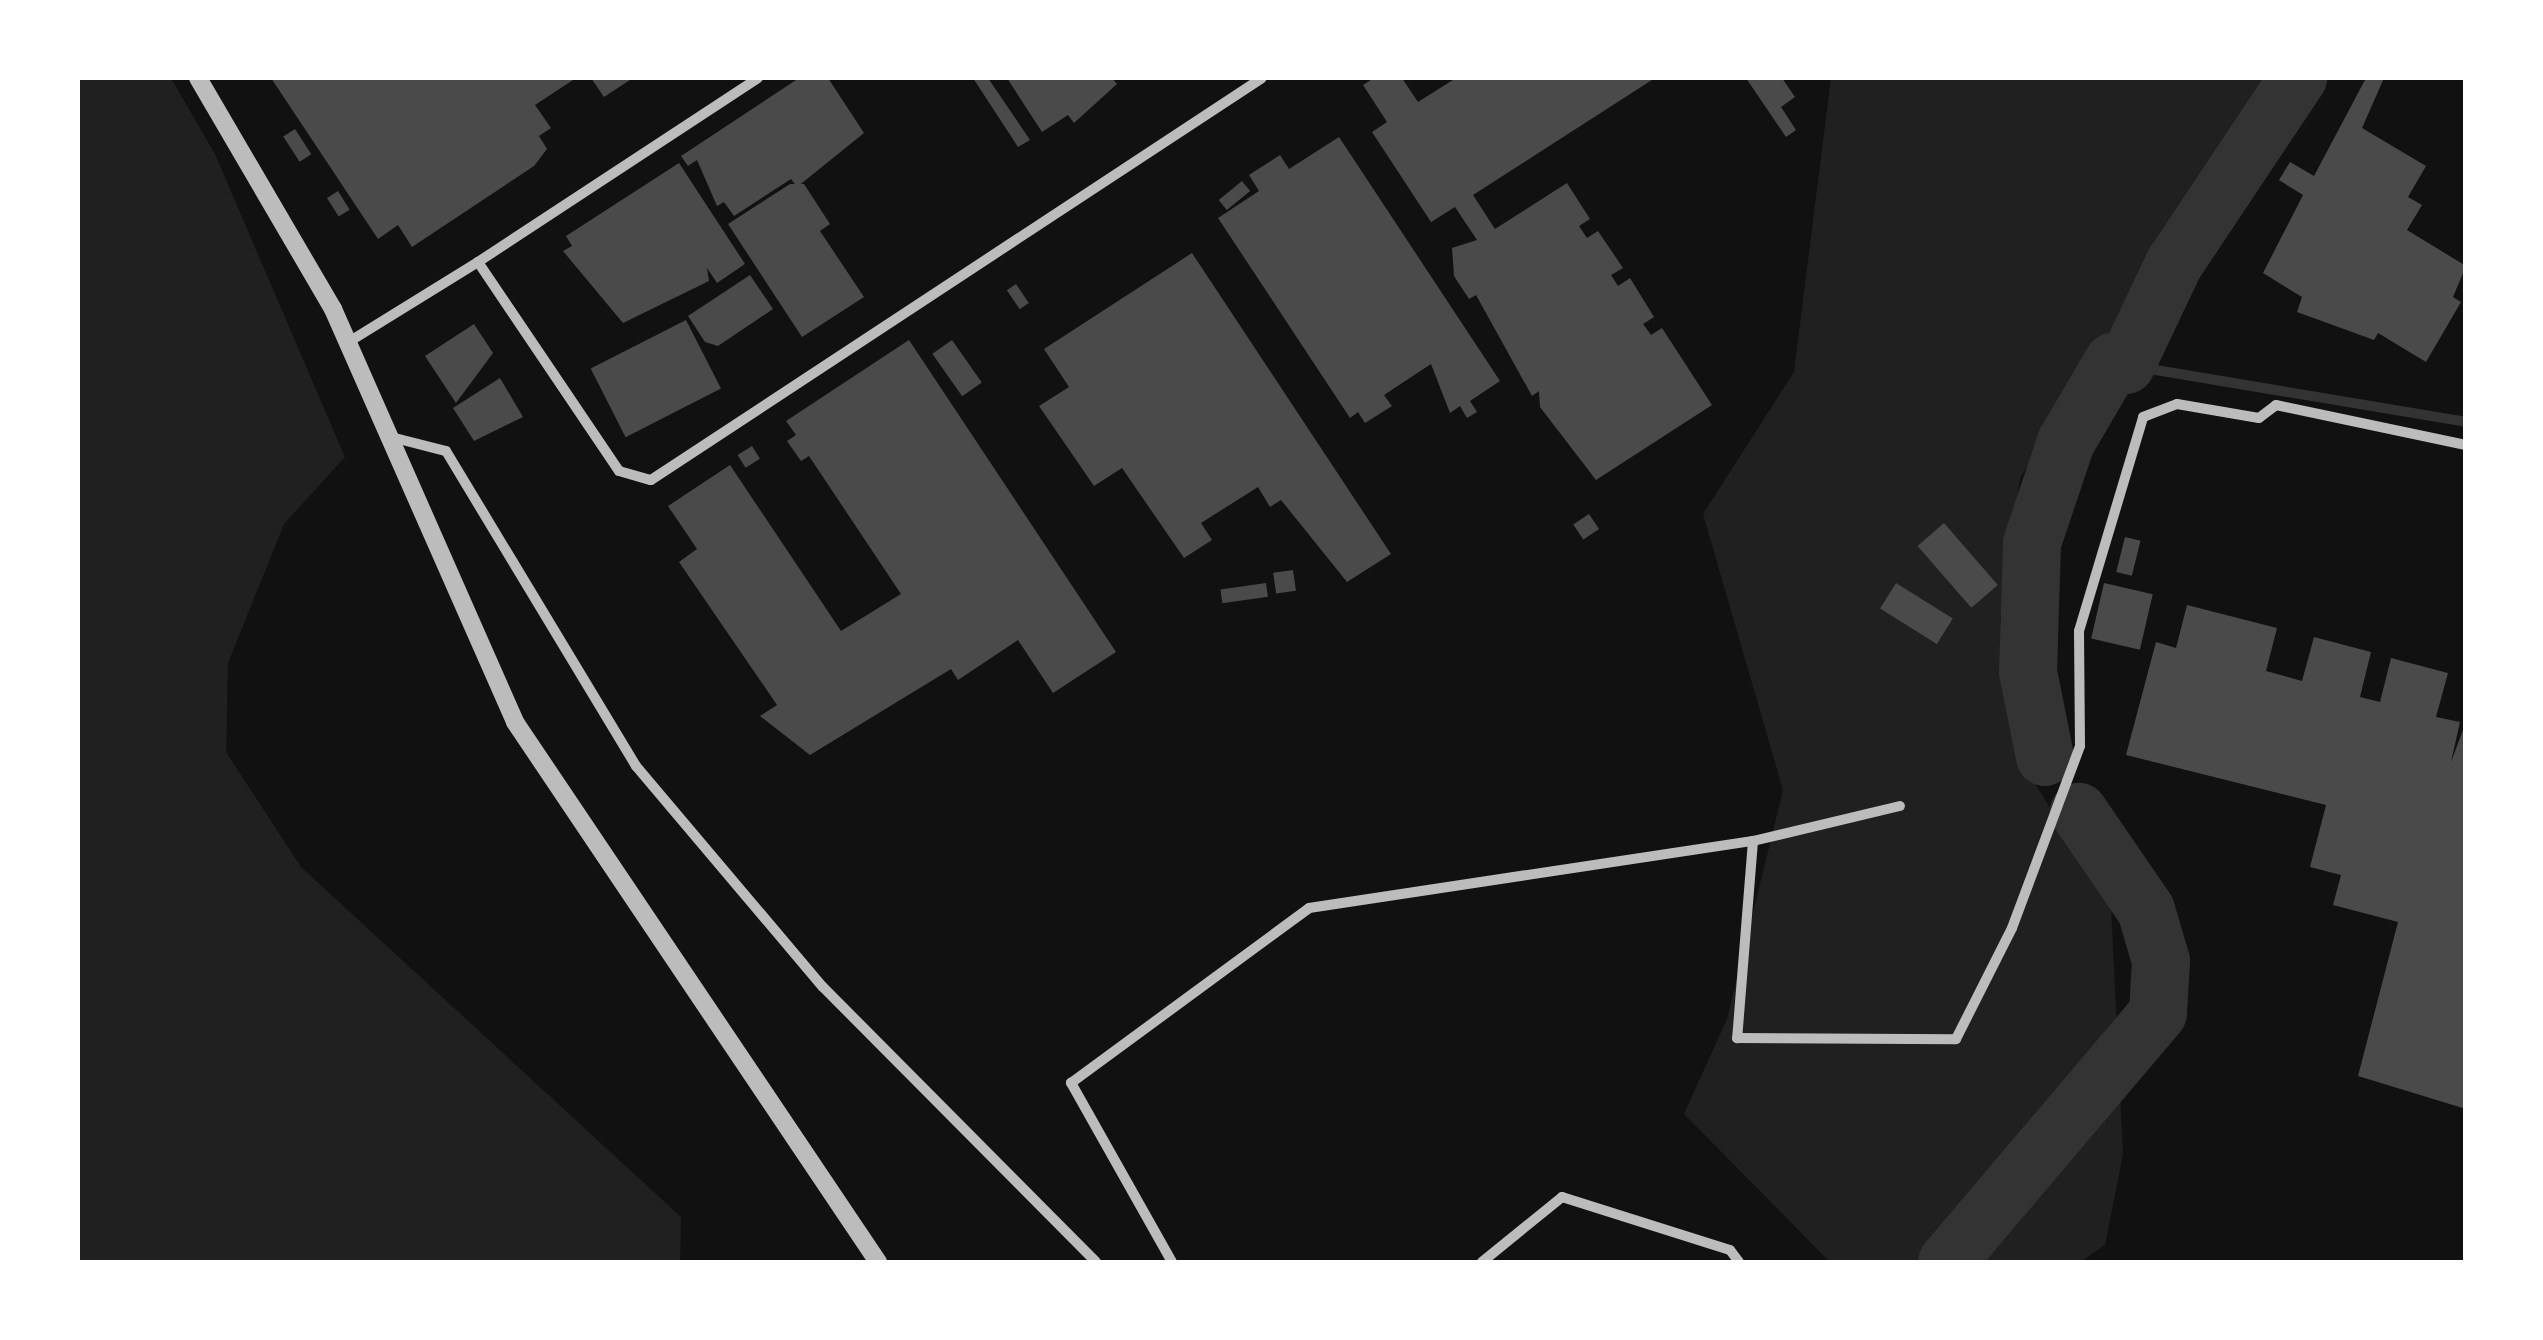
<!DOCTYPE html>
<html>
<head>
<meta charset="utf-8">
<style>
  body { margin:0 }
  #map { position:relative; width:2543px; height:1340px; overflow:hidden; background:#111; font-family:Helvetica,sans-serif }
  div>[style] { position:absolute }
  .green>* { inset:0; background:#202020 }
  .stream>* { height:10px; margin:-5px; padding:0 5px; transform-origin:5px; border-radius:5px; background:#333 }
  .river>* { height:58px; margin:-29px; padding:0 29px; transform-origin:29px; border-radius:29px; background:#333 }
  .building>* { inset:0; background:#4a4a4a; transform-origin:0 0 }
  .minor>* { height:10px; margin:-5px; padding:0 5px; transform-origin:5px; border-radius:5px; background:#bcbcbc }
  .tertiary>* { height:18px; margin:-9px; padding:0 9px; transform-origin:9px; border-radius:9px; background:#bcbcbc }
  span { translate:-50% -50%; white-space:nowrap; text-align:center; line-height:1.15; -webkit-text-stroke:9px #fff; paint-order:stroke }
  .frame { position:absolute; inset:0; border:80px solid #fff; pointer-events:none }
</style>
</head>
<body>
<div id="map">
  <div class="green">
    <i style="clip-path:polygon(78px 78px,171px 78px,215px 154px,345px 457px,284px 524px,228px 663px,226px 752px,301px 867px,681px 1217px,680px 1262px,78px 1262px)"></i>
    <i style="clip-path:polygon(1831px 78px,2304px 78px,2158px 253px,2020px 478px,2000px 621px,2028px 772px,2111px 907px,2123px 1154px,2105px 1245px,2080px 1262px,1830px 1262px,1684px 1114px,1727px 1019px,1783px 790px,1703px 514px,1794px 372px)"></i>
  </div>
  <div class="stream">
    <i style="left:2126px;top:365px;width:345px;rotate:9.5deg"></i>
  </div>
  <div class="river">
    <i style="left:2045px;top:757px;width:87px;rotate:-101.3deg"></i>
    <i style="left:2028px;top:672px;width:129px;rotate:-88.2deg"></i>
    <i style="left:2032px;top:543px;width:107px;rotate:-71.4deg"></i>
    <i style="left:2066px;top:442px;width:93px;rotate:-59.6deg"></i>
    <i style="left:2113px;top:362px;width:13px;rotate:13deg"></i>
    <i style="left:2126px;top:365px;width:112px;rotate:-64.6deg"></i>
    <i style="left:2174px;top:264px;width:224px;rotate:-56.3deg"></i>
    <i style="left:1947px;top:1262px;width:326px;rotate:-49.7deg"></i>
    <i style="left:2158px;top:1013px;width:52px;rotate:-86.7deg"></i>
    <i style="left:2161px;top:961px;width:53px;rotate:-106.4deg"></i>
    <i style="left:2146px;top:910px;width:119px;rotate:-124.4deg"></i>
  </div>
  <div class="building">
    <i style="clip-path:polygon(271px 78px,576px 78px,535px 105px,551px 128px,539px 136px,547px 149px,534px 166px,412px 247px,398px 225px,378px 239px)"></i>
    <i style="clip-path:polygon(591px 78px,633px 78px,604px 97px)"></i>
    <i style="clip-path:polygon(799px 78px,828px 78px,864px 133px,797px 187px,791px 179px,734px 216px,724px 202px,717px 206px,697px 160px,688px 166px,681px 156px)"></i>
    <i style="clip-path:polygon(973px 78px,988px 78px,1030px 140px,1018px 147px)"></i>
    <i style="clip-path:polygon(1007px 78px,1112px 78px,1117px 84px,1074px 123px,1068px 115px,1042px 132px)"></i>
    <i style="clip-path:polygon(1374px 78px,1402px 78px,1418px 102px,1456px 78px,1655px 78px,1473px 195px,1495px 229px,1567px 183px,1590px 219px,1579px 226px,1587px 238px,1598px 231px,1623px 268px,1611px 275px,1618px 286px,1630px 278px,1654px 317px,1643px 324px,1651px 335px,1662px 328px,1712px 405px,1596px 480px,1540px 407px,1539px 391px,1532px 396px,1476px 295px,1469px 299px,1454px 276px,1452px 248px,1477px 240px,1455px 207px,1431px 222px,1372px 132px,1387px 122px,1363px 85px)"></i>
    <i style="clip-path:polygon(1746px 78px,1782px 78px,1795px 97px,1781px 107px,1796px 130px,1786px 137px)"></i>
    <i style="clip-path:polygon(2366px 78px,2384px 78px,2362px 128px,2426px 166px,2408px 197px,2422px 205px,2407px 230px,2466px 266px,2453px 297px,2461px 302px,2426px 362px,2378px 333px,2374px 340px,2297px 312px,2302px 297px,2263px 273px,2303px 195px,2279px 180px,2290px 162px,2314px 176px)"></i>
    <i style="left:295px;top:129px;width:30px;height:14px;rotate:57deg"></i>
    <i style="clip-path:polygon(1339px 137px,1500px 381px,1470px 401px,1477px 412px,1467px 418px,1460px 406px,1450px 413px,1431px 364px,1384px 395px,1392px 406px,1365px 423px,1358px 412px,1350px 418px,1218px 218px,1259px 191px,1249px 175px,1280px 155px,1289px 169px)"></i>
    <i style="clip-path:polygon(679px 163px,745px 264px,717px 283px,707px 268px,709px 281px,623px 323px,563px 251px,572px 246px,566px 236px)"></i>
    <i style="left:1242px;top:181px;width:13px;height:30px;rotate:51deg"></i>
    <i style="clip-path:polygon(790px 184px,804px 184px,830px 224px,820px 231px,864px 297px,802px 337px,728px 224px)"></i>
    <i style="left:338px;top:191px;width:22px;height:13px;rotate:58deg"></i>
    <i style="clip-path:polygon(1192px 253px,1391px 554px,1347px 582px,1281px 500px,1270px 507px,1258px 487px,1201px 523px,1212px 540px,1184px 558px,1122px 468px,1094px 486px,1039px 406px,1069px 387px,1044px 349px)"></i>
    <i style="clip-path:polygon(750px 275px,773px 309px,718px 346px,705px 342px,688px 316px)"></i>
    <i style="left:1016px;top:284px;width:23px;height:11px;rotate:56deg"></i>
    <i style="left:686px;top:320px;width:77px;height:107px;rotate:63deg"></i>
    <i style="clip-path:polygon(474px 324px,493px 353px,456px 403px,425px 356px)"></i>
    <i style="clip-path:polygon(909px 340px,1116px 652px,1053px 693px,1018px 640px,958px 680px,951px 669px,810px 755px,760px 716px,777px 705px,679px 562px,697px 549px,668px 506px,730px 465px,841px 631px,901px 594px,809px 456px,801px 461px,787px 441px,796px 435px,786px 421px)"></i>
    <i style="left:952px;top:340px;width:52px;height:24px;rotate:55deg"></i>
    <i style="clip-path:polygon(500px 378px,523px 417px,474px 441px,453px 408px)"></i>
    <i style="left:752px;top:446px;width:15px;height:17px;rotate:58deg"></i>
    <i style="left:1589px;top:514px;width:18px;height:19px;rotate:56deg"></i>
    <i style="left:1944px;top:523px;width:82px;height:35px;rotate:49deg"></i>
    <i style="left:2125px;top:537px;width:16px;height:36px;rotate:14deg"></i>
    <i style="left:1293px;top:570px;width:21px;height:20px;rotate:82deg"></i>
    <i style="left:1266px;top:583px;width:14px;height:46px;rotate:82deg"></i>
    <i style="left:1896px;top:583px;width:67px;height:30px;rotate:32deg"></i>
    <i style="left:2104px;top:583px;width:50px;height:57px;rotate:13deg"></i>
    <i style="clip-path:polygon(2187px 605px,2277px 628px,2266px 671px,2302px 681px,2314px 637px,2371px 652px,2360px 697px,2380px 702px,2391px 658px,2448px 673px,2436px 717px,2460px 722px,2451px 762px,2466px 722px,2466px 1109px,2358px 1076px,2398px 922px,2333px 905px,2341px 875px,2310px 867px,2326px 805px,2126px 755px,2156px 642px,2176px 648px)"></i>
  </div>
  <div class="minor">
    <i style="left:478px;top:262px;width:335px;rotate:-33.3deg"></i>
    <i style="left:347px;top:343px;width:154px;rotate:-31.7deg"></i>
    <i style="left:478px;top:262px;width:252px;rotate:56deg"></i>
    <i style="left:619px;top:471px;width:33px;rotate:16deg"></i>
    <i style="left:651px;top:480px;width:731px;rotate:-33.34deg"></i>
    <i style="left:387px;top:436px;width:61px;rotate:14.3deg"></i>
    <i style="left:446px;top:451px;width:368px;rotate:58.9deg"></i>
    <i style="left:636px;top:766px;width:289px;rotate:49.8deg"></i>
    <i style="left:823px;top:987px;width:387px;rotate:45.2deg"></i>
    <i style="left:1753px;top:841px;width:198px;rotate:94.6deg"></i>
    <i style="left:1737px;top:1038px;width:219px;rotate:0.3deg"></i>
    <i style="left:1956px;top:1039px;width:124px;rotate:-63.2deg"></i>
    <i style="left:2012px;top:928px;width:194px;rotate:-69.5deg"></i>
    <i style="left:2080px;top:746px;width:115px;rotate:-90.5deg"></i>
    <i style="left:2079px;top:631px;width:223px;rotate:-73.3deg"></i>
    <i style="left:2143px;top:417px;width:36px;rotate:-21deg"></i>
    <i style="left:2177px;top:404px;width:83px;rotate:9.7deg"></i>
    <i style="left:2259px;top:418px;width:21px;rotate:-37deg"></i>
    <i style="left:2276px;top:405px;width:194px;rotate:11.9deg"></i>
    <i style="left:1172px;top:1262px;width:206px;rotate:-119.4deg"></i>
    <i style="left:1071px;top:1083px;width:295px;rotate:-36.3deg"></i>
    <i style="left:1309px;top:908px;width:449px;rotate:-8.6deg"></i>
    <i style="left:1753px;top:841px;width:151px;rotate:-13.4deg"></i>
    <i style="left:1482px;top:1262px;width:103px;rotate:-39.1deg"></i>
    <i style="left:1562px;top:1197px;width:176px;rotate:17.5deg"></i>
    <i style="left:1730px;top:1250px;width:15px;rotate:53deg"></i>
  </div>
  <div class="tertiary">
    <i style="left:198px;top:78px;width:268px;rotate:59.7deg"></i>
    <i style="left:333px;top:309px;width:451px;rotate:66.2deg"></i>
    <i style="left:515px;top:722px;width:651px;rotate:56.09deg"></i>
  </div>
  <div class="frame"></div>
</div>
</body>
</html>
